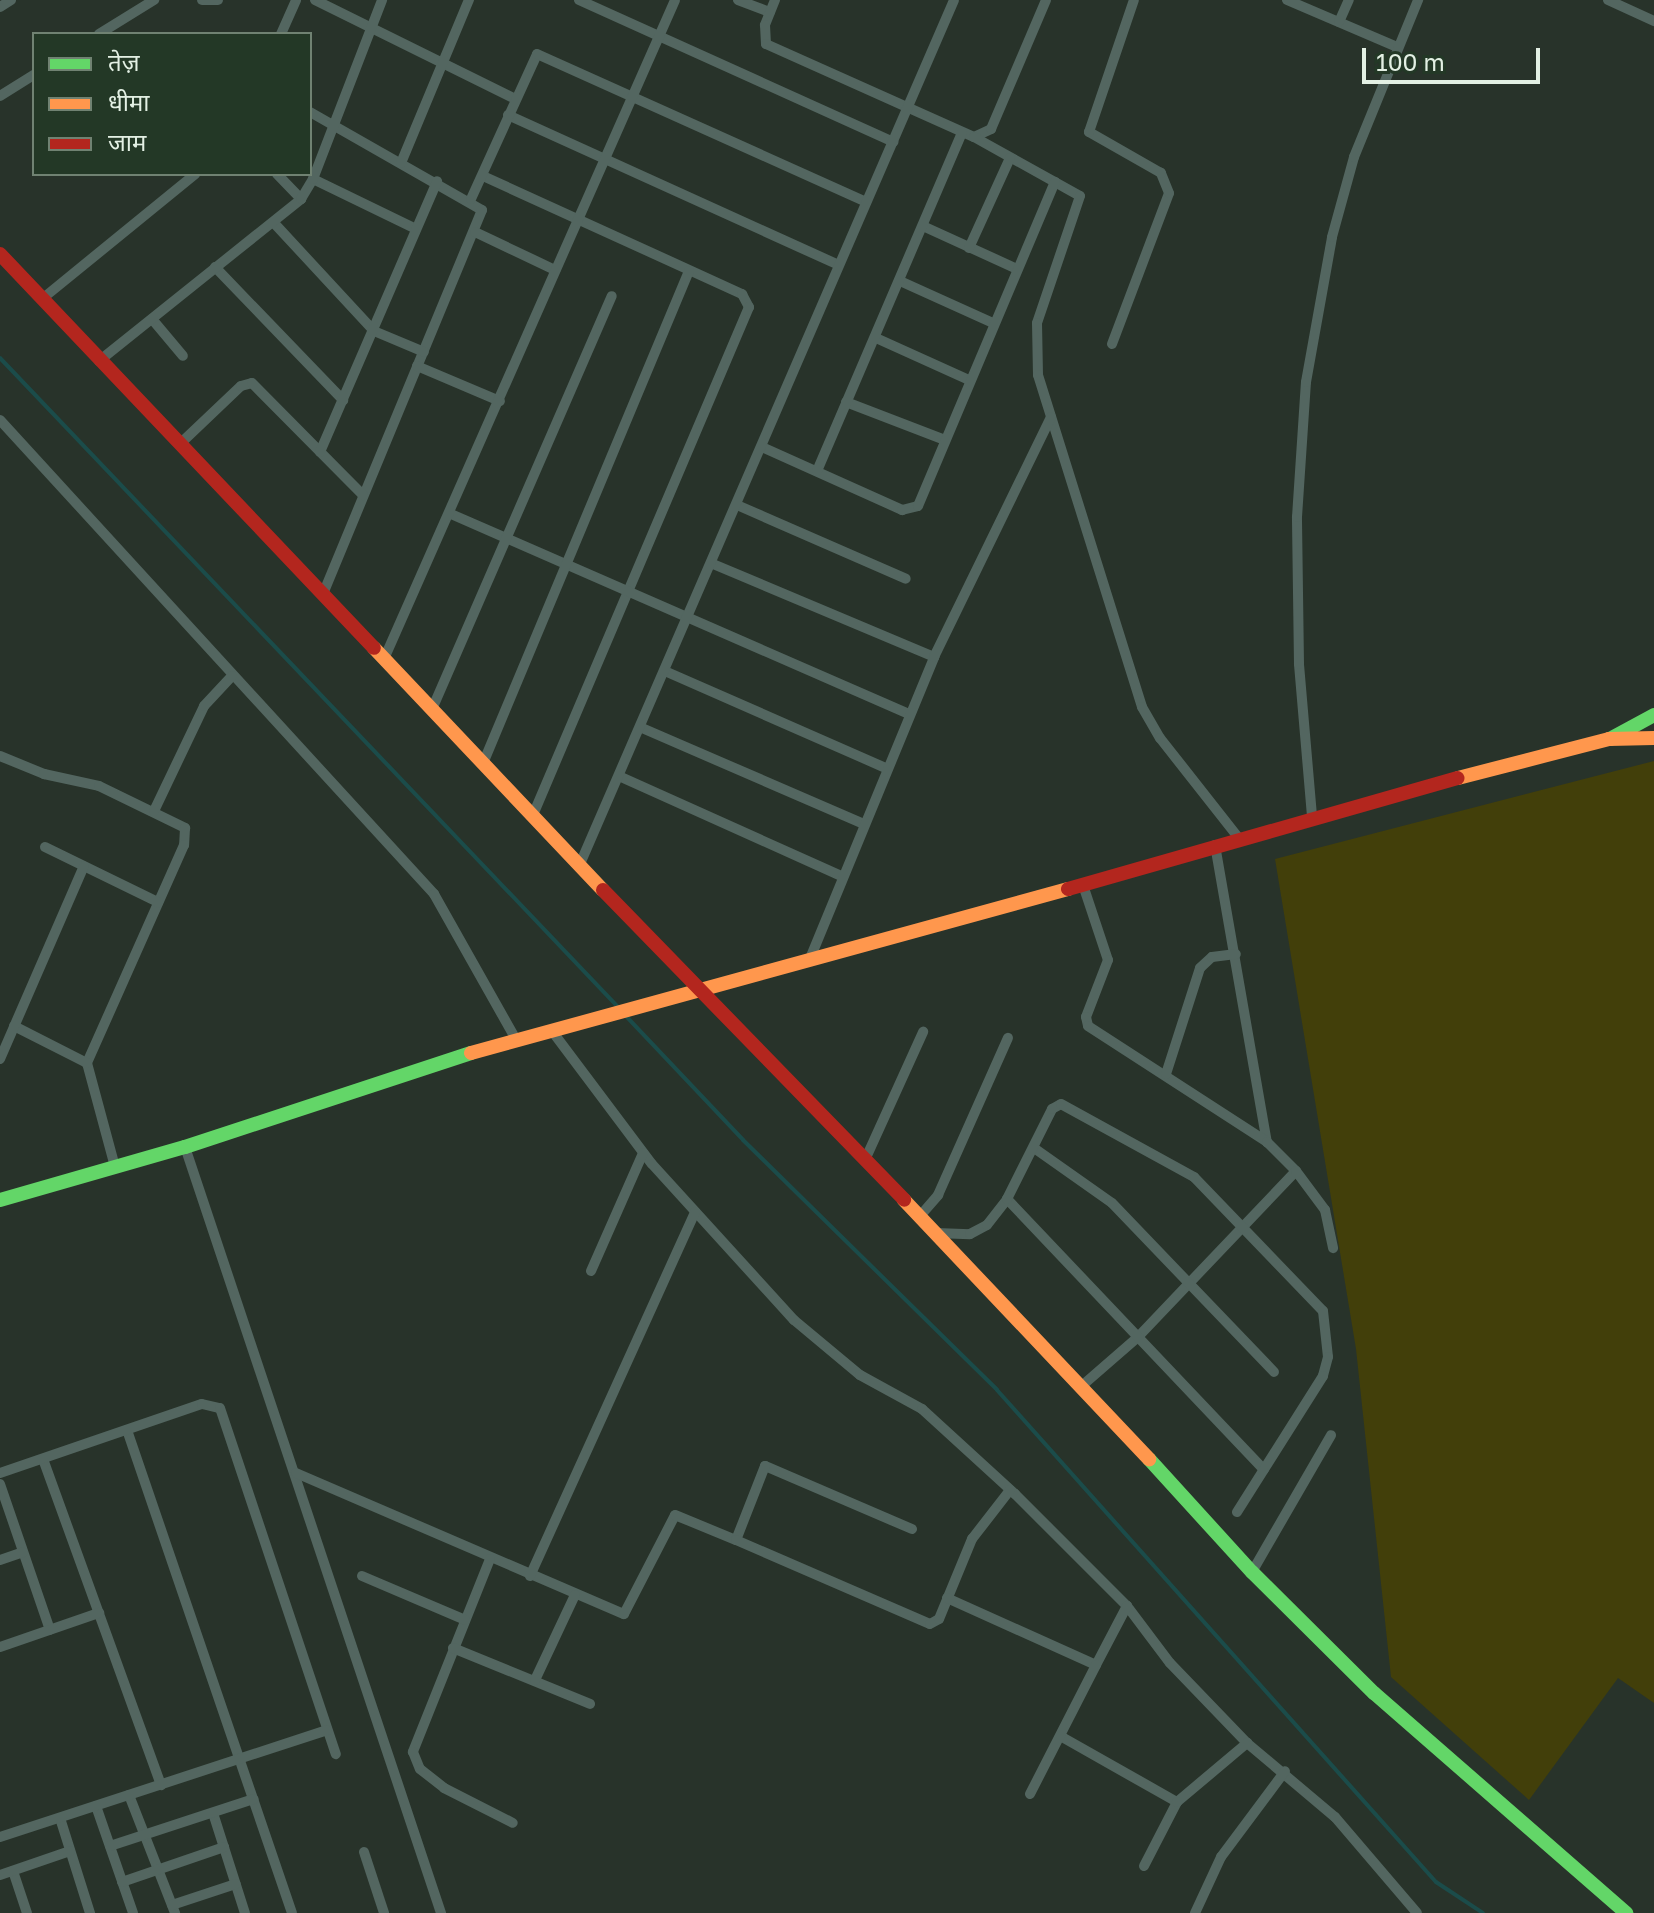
<!DOCTYPE html>
<html>
<head>
<meta charset="utf-8">
<style>
  body { margin:0 }
  #map { position:relative; width:1654px; height:1913px; overflow:hidden; background:#28332a; font-family:"Golos Text","Noto Sans Devanagari",sans-serif }
  div>[style] { position:absolute }
  .green>* { inset:0; background:#423f0a }
  .stream>* { height:4px; margin:-2px; padding:0 2px; transform-origin:2px; border-radius:2px; background:#1b4c4a }
  .street>* { height:10px; margin:-5px; padding:0 5px; transform-origin:5px; border-radius:5px; background:#536660 }
  .fast>* { height:14px; margin:-7px; padding:0 7px; transform-origin:7px; border-radius:7px; background:#63d668 }
  .slow>* { height:14px; margin:-7px; padding:0 7px; transform-origin:7px; border-radius:7px; background:#ff974d }
  .jam>* { height:14px; margin:-7px; padding:0 7px; transform-origin:7px; border-radius:7px; background:#b3261e }
  span { translate:-50% -50%; white-space:nowrap; text-align:center; line-height:1.15; -webkit-text-stroke:7px #233826; paint-order:stroke }
  .legend { position:absolute; left:32px; top:32px; width:280px; height:144px; box-sizing:border-box; background:#233826; border:2px solid #708272; margin:0; padding:10px 14px; list-style:none; font-size:24px; color:#e3f0e4 }
  .legend li { display:flex; align-items:center; gap:16px; height:40px }
  .legend b { width:40px; border:2px solid #708272 }
  .scale { position:absolute; left:1362px; top:48px; width:178px; height:36px; box-sizing:border-box; border:4px solid #e3f0e4; border-top:0; padding-left:10px; font-size:24px; line-height:28px; white-space:nowrap; color:#e3f0e4; -webkit-text-stroke:6px #233826; paint-order:stroke }
</style>
</head>
<body>
<div id="map">
  <div class="green">
    <i style="clip-path:polygon(1654px 761px,1654px 1703px,1618px 1678px,1529px 1800px,1391px 1677px,1356px 1349px,1275px 859px)"></i>
  </div>
  <div class="stream">
    <i style="left:0;top:358px;width:896px;rotate:46.4deg"></i>
    <i style="left:624px;top:1014px;width:173px;rotate:46.6deg"></i>
    <i style="left:743px;top:1140px;width:356px;rotate:44.5deg"></i>
    <i style="left:997px;top:1390px;width:659px;rotate:48.26deg"></i>
    <i style="left:1436px;top:1882px;width:56px;rotate:33.4deg"></i>
  </div>
  <div class="street">
    <i style="left:202px;top:0;width:16px"></i>
    <i style="left:315px;top:0;width:223px;rotate:26.3deg"></i>
    <i style="left:579px;top:0;width:345px;rotate:24.3deg"></i>
    <i style="left:738px;top:0;width:34px;rotate:21deg"></i>
    <i style="left:775px;top:0;width:27px;rotate:112deg"></i>
    <i style="left:765px;top:25px;width:19px;rotate:87deg"></i>
    <i style="left:766px;top:44px;width:228px;rotate:24.1deg"></i>
    <i style="left:974px;top:137px;width:19px;rotate:-25deg"></i>
    <i style="left:991px;top:129px;width:140px;rotate:-66.9deg"></i>
    <i style="left:1287px;top:0;width:120px;rotate:23.1deg"></i>
    <i style="left:1608px;top:0;width:51px;rotate:24.5deg"></i>
    <i style="left:0;top:7px;width:13px;rotate:-32deg"></i>
    <i style="left:1339px;top:22px;width:24px;rotate:-66deg"></i>
    <i style="left:99px;top:34px;width:65px;rotate:-31.7deg"></i>
    <i style="left:281px;top:34px;width:37px;rotate:-66deg"></i>
    <i style="left:0;top:96px;width:40px;rotate:-32deg"></i>
    <i style="left:310px;top:112px;width:198px;rotate:29.7deg"></i>
    <i style="left:482px;top:210px;width:413px;rotate:112.5deg"></i>
    <i style="left:508px;top:115px;width:362px;rotate:24.4deg"></i>
    <i style="left:974px;top:137px;width:121px;rotate:29.1deg"></i>
    <i style="left:1080px;top:196px;width:134px;rotate:108.7deg"></i>
    <i style="left:1037px;top:323px;width:52px;rotate:88.9deg"></i>
    <i style="left:1038px;top:375px;width:348px;rotate:72.6deg"></i>
    <i style="left:1142px;top:707px;width:36px;rotate:60deg"></i>
    <i style="left:1160px;top:738px;width:126px;rotate:51.8deg"></i>
    <i style="left:401px;top:163px;width:177px;rotate:-67.4deg"></i>
    <i style="left:277px;top:174px;width:35px;rotate:46deg"></i>
    <i style="left:483px;top:176px;width:285px;rotate:24.5deg"></i>
    <i style="left:742px;top:294px;width:15px;rotate:62deg"></i>
    <i style="left:749px;top:307px;width:552px;rotate:113.04deg"></i>
    <i style="left:313px;top:179px;width:114px;rotate:25.9deg"></i>
    <i style="left:471px;top:199px;width:159px;rotate:-65.5deg"></i>
    <i style="left:537px;top:54px;width:361px;rotate:24.2deg"></i>
    <i style="left:274px;top:223px;width:147px;rotate:47.2deg"></i>
    <i style="left:374px;top:331px;width:54px;rotate:22.8deg"></i>
    <i style="left:925px;top:227px;width:101px;rotate:24.5deg"></i>
    <i style="left:475px;top:232px;width:89px;rotate:25.4deg"></i>
    <i style="left:969px;top:248px;width:99px;rotate:-65.5deg"></i>
    <i style="left:215px;top:267px;width:185px;rotate:46.1deg"></i>
    <i style="left:900px;top:281px;width:102px;rotate:24.3deg"></i>
    <i style="left:42px;top:299px;width:198px;rotate:-39.2deg"></i>
    <i style="left:152px;top:319px;width:48px;rotate:50deg"></i>
    <i style="left:876px;top:338px;width:102px;rotate:24.3deg"></i>
    <i style="left:1112px;top:344px;width:161px;rotate:-69.3deg"></i>
    <i style="left:1169px;top:193px;width:22px;rotate:-112deg"></i>
    <i style="left:1161px;top:173px;width:83px;rotate:-150.3deg"></i>
    <i style="left:1089px;top:132px;width:139px;rotate:-71.2deg"></i>
    <i style="left:99px;top:361px;width:259px;rotate:-38.7deg"></i>
    <i style="left:301px;top:199px;width:23px;rotate:-59deg"></i>
    <i style="left:313px;top:179px;width:192px;rotate:-68.9deg"></i>
    <i style="left:417px;top:366px;width:90px;rotate:22.9deg"></i>
    <i style="left:846px;top:402px;width:106px;rotate:21deg"></i>
    <i style="left:0;top:420px;width:643px;rotate:47.52deg"></i>
    <i style="left:434px;top:894px;width:165px;rotate:60.6deg"></i>
    <i style="left:182px;top:442px;width:81px;rotate:-43.5deg"></i>
    <i style="left:241px;top:386px;width:11px;rotate:-15deg"></i>
    <i style="left:252px;top:383px;width:158px;rotate:45.3deg"></i>
    <i style="left:762px;top:447px;width:154px;rotate:24.2deg"></i>
    <i style="left:902px;top:510px;width:16px;rotate:-14deg"></i>
    <i style="left:918px;top:506px;width:352px;rotate:-67.1deg"></i>
    <i style="left:320px;top:452px;width:295px;rotate:-66.6deg"></i>
    <i style="left:817px;top:471px;width:368px;rotate:-66.8deg"></i>
    <i style="left:737px;top:505px;width:184px;rotate:23.6deg"></i>
    <i style="left:451px;top:514px;width:500px;rotate:23.6deg"></i>
    <i style="left:713px;top:564px;width:240px;rotate:22.8deg"></i>
    <i style="left:384px;top:659px;width:720px;rotate:-66.17deg"></i>
    <i style="left:667px;top:672px;width:239px;rotate:23.7deg"></i>
    <i style="left:433px;top:707px;width:448px;rotate:-66.5deg"></i>
    <i style="left:642px;top:728px;width:242px;rotate:23.4deg"></i>
    <i style="left:0;top:756px;width:48px;rotate:22.2deg"></i>
    <i style="left:44px;top:774px;width:56px;rotate:12.3deg"></i>
    <i style="left:99px;top:786px;width:96px;rotate:26deg"></i>
    <i style="left:185px;top:828px;width:17px;rotate:93deg"></i>
    <i style="left:184px;top:845px;width:239px;rotate:114deg"></i>
    <i style="left:87px;top:1063px;width:108px;rotate:74.9deg"></i>
    <i style="left:484px;top:761px;width:531px;rotate:-67.3deg"></i>
    <i style="left:621px;top:777px;width:243px;rotate:24.2deg"></i>
    <i style="left:154px;top:811px;width:116px;rotate:-64.5deg"></i>
    <i style="left:204px;top:706px;width:41px;rotate:-47deg"></i>
    <i style="left:1312px;top:816px;width:153px;rotate:-94.9deg"></i>
    <i style="left:1299px;top:664px;width:147px;rotate:-90.8deg"></i>
    <i style="left:1297px;top:517px;width:135px;rotate:-86.2deg"></i>
    <i style="left:1306px;top:382px;width:147px;rotate:-79.8deg"></i>
    <i style="left:1332px;top:237px;width:83px;rotate:-74.6deg"></i>
    <i style="left:1354px;top:157px;width:170px;rotate:-67.8deg"></i>
    <i style="left:1215px;top:845px;width:302px;rotate:80.1deg"></i>
    <i style="left:45px;top:847px;width:126px;rotate:26deg"></i>
    <i style="left:580px;top:864px;width:941px;rotate:-66.59deg"></i>
    <i style="left:1083px;top:885px;width:79px;rotate:71.6deg"></i>
    <i style="left:1108px;top:960px;width:61px;rotate:111.1deg"></i>
    <i style="left:1086px;top:1017px;width:9px;rotate:77deg"></i>
    <i style="left:1088px;top:1026px;width:213px;rotate:32.9deg"></i>
    <i style="left:1267px;top:1142px;width:41px;rotate:45deg"></i>
    <i style="left:1296px;top:1171px;width:229px;rotate:133.6deg"></i>
    <i style="left:1138px;top:1337px;width:72px;rotate:139deg"></i>
    <i style="left:809px;top:961px;width:329px;rotate:-67.6deg"></i>
    <i style="left:934px;top:657px;width:267px;rotate:-64deg"></i>
    <i style="left:14px;top:1026px;width:82px;rotate:26.9deg"></i>
    <i style="left:552px;top:1031px;width:166px;rotate:53.1deg"></i>
    <i style="left:652px;top:1164px;width:211px;rotate:47.7deg"></i>
    <i style="left:794px;top:1320px;width:86px;rotate:39.8deg"></i>
    <i style="left:860px;top:1375px;width:71px;rotate:28.7deg"></i>
    <i style="left:922px;top:1409px;width:126px;rotate:42.4deg"></i>
    <i style="left:1015px;top:1494px;width:158px;rotate:45deg"></i>
    <i style="left:1127px;top:1606px;width:71px;rotate:53deg"></i>
    <i style="left:1170px;top:1663px;width:111px;rotate:46.1deg"></i>
    <i style="left:1247px;top:1743px;width:115px;rotate:40.1deg"></i>
    <i style="left:1335px;top:1817px;width:126px;rotate:49.5deg"></i>
    <i style="left:0;top:1059px;width:210px;rotate:-66.5deg"></i>
    <i style="left:1166px;top:1074px;width:111px;rotate:-72.2deg"></i>
    <i style="left:1200px;top:968px;width:16px;rotate:-43deg"></i>
    <i style="left:1212px;top:957px;width:24px;rotate:-7deg"></i>
    <i style="left:185px;top:1147px;width:808px;rotate:71.52deg"></i>
    <i style="left:1034px;top:1148px;width:95px;rotate:35.2deg"></i>
    <i style="left:1112px;top:1203px;width:234px;rotate:46.2deg"></i>
    <i style="left:865px;top:1160px;width:141px;rotate:-65.6deg"></i>
    <i style="left:1296px;top:1171px;width:49px;rotate:53.4deg"></i>
    <i style="left:1325px;top:1210px;width:39px;rotate:78deg"></i>
    <i style="left:1007px;top:1199px;width:373px;rotate:46.5deg"></i>
    <i style="left:920px;top:1216px;width:28px;rotate:-49deg"></i>
    <i style="left:938px;top:1195px;width:172px;rotate:-66deg"></i>
    <i style="left:936px;top:1233px;width:34px;rotate:2deg"></i>
    <i style="left:970px;top:1234px;width:19px;rotate:-28deg"></i>
    <i style="left:987px;top:1225px;width:33px;rotate:-52deg"></i>
    <i style="left:1007px;top:1199px;width:101px;rotate:-63.4deg"></i>
    <i style="left:1052px;top:1109px;width:10px;rotate:-29deg"></i>
    <i style="left:1061px;top:1104px;width:152px;rotate:28.8deg"></i>
    <i style="left:1194px;top:1177px;width:186px;rotate:46.1deg"></i>
    <i style="left:1323px;top:1311px;width:46px;rotate:83.8deg"></i>
    <i style="left:1328px;top:1357px;width:20px;rotate:105deg"></i>
    <i style="left:1323px;top:1376px;width:161px;rotate:122.3deg"></i>
    <i style="left:591px;top:1271px;width:129px;rotate:-66.2deg"></i>
    <i style="left:127px;top:1430px;width:510px;rotate:71.14deg"></i>
    <i style="left:43px;top:1459px;width:347px;rotate:70.1deg"></i>
    <i style="left:0;top:1473px;width:213px;rotate:-18.9deg"></i>
    <i style="left:202px;top:1404px;width:18px;rotate:13deg"></i>
    <i style="left:220px;top:1408px;width:365px;rotate:71.5deg"></i>
    <i style="left:296px;top:1473px;width:357px;rotate:23.3deg"></i>
    <i style="left:624px;top:1614px;width:111px;rotate:-62.7deg"></i>
    <i style="left:675px;top:1515px;width:66px;rotate:22.3deg"></i>
    <i style="left:0;top:1484px;width:154px;rotate:71.1deg"></i>
    <i style="left:912px;top:1529px;width:160px;rotate:-156.8deg"></i>
    <i style="left:765px;top:1466px;width:79px;rotate:111.4deg"></i>
    <i style="left:736px;top:1540px;width:211px;rotate:23.4deg"></i>
    <i style="left:930px;top:1624px;width:10px;rotate:-29deg"></i>
    <i style="left:939px;top:1619px;width:87px;rotate:-67.6deg"></i>
    <i style="left:972px;top:1539px;width:62px;rotate:-52.2deg"></i>
    <i style="left:490px;top:1559px;width:208px;rotate:111.8deg"></i>
    <i style="left:413px;top:1752px;width:18px;rotate:68deg"></i>
    <i style="left:420px;top:1769px;width:31px;rotate:38deg"></i>
    <i style="left:444px;top:1788px;width:77px;rotate:26.9deg"></i>
    <i style="left:0;top:1560px;width:24px;rotate:-19deg"></i>
    <i style="left:1252px;top:1572px;width:158px;rotate:-60deg"></i>
    <i style="left:362px;top:1576px;width:112px;rotate:23.1deg"></i>
    <i style="left:530px;top:1576px;width:400px;rotate:-65.6deg"></i>
    <i style="left:947px;top:1598px;width:163px;rotate:24.2deg"></i>
    <i style="left:1096px;top:1665px;width:67px;rotate:-62.3deg"></i>
    <i style="left:0;top:1647px;width:105px;rotate:-19deg"></i>
    <i style="left:453px;top:1648px;width:148px;rotate:22.2deg"></i>
    <i style="left:535px;top:1680px;width:94px;rotate:-64.8deg"></i>
    <i style="left:1062px;top:1737px;width:132px;rotate:29.5deg"></i>
    <i style="left:1030px;top:1794px;width:145px;rotate:-62.9deg"></i>
    <i style="left:129px;top:1795px;width:127px;rotate:68.7deg"></i>
    <i style="left:96px;top:1806px;width:113px;rotate:70.9deg"></i>
    <i style="left:213px;top:1813px;width:105px;rotate:72.3deg"></i>
    <i style="left:60px;top:1818px;width:100px;rotate:72.5deg"></i>
    <i style="left:0;top:1837px;width:344px;rotate:-18.1deg"></i>
    <i style="left:110px;top:1846px;width:151px;rotate:-18.1deg"></i>
    <i style="left:364px;top:1852px;width:64px;rotate:71.8deg"></i>
    <i style="left:1144px;top:1866px;width:72px;rotate:-62.7deg"></i>
    <i style="left:1177px;top:1802px;width:92px;rotate:-40.1deg"></i>
    <i style="left:13px;top:1871px;width:44px;rotate:71.6deg"></i>
    <i style="left:0;top:1875px;width:74px;rotate:-18.9deg"></i>
    <i style="left:122px;top:1882px;width:108px;rotate:-18.9deg"></i>
    <i style="left:172px;top:1905px;width:67px;rotate:-18.2deg"></i>
    <i style="left:1195px;top:1913px;width:62px;rotate:-65.1deg"></i>
    <i style="left:1221px;top:1857px;width:107px;rotate:-53.3deg"></i>
  </div>
  <div class="fast">
    <i style="left:1610px;top:739px;width:50px;rotate:-28.6deg"></i>
    <i style="left:0;top:1200px;width:192px;rotate:-16deg"></i>
    <i style="left:185px;top:1147px;width:301px;rotate:-18.2deg"></i>
    <i style="left:1149px;top:1459px;width:153px;rotate:47.7deg"></i>
    <i style="left:1252px;top:1572px;width:172px;rotate:44.8deg"></i>
    <i style="left:1374px;top:1693px;width:335px;rotate:41.1deg"></i>
  </div>
  <div class="slow">
    <i style="left:374px;top:648px;width:333px;rotate:46.6deg"></i>
    <i style="left:1458px;top:778px;width:156px;rotate:-14.5deg"></i>
    <i style="left:1609px;top:739px;width:45px;rotate:-1.3deg"></i>
    <i style="left:471px;top:1053px;width:619px;rotate:-15.36deg"></i>
    <i style="left:904px;top:1200px;width:357px;rotate:46.6deg"></i>
  </div>
  <div class="jam">
    <i style="left:0;top:254px;width:543px;rotate:46.49deg"></i>
    <i style="left:1068px;top:889px;width:405px;rotate:-15.9deg"></i>
    <i style="left:603px;top:890px;width:432px;rotate:45.8deg"></i>
  </div>
  <ul class="legend">
  <li><b style="height:10px;background:#63d668"></b>तेज़</li>
  <li><b style="height:10px;background:#ff974d"></b>धीमा</li>
  <li><b style="height:10px;background:#b3261e"></b>जाम</li>
  </ul>
  <div class="scale">100 m</div>
</div>
</body>
</html>
